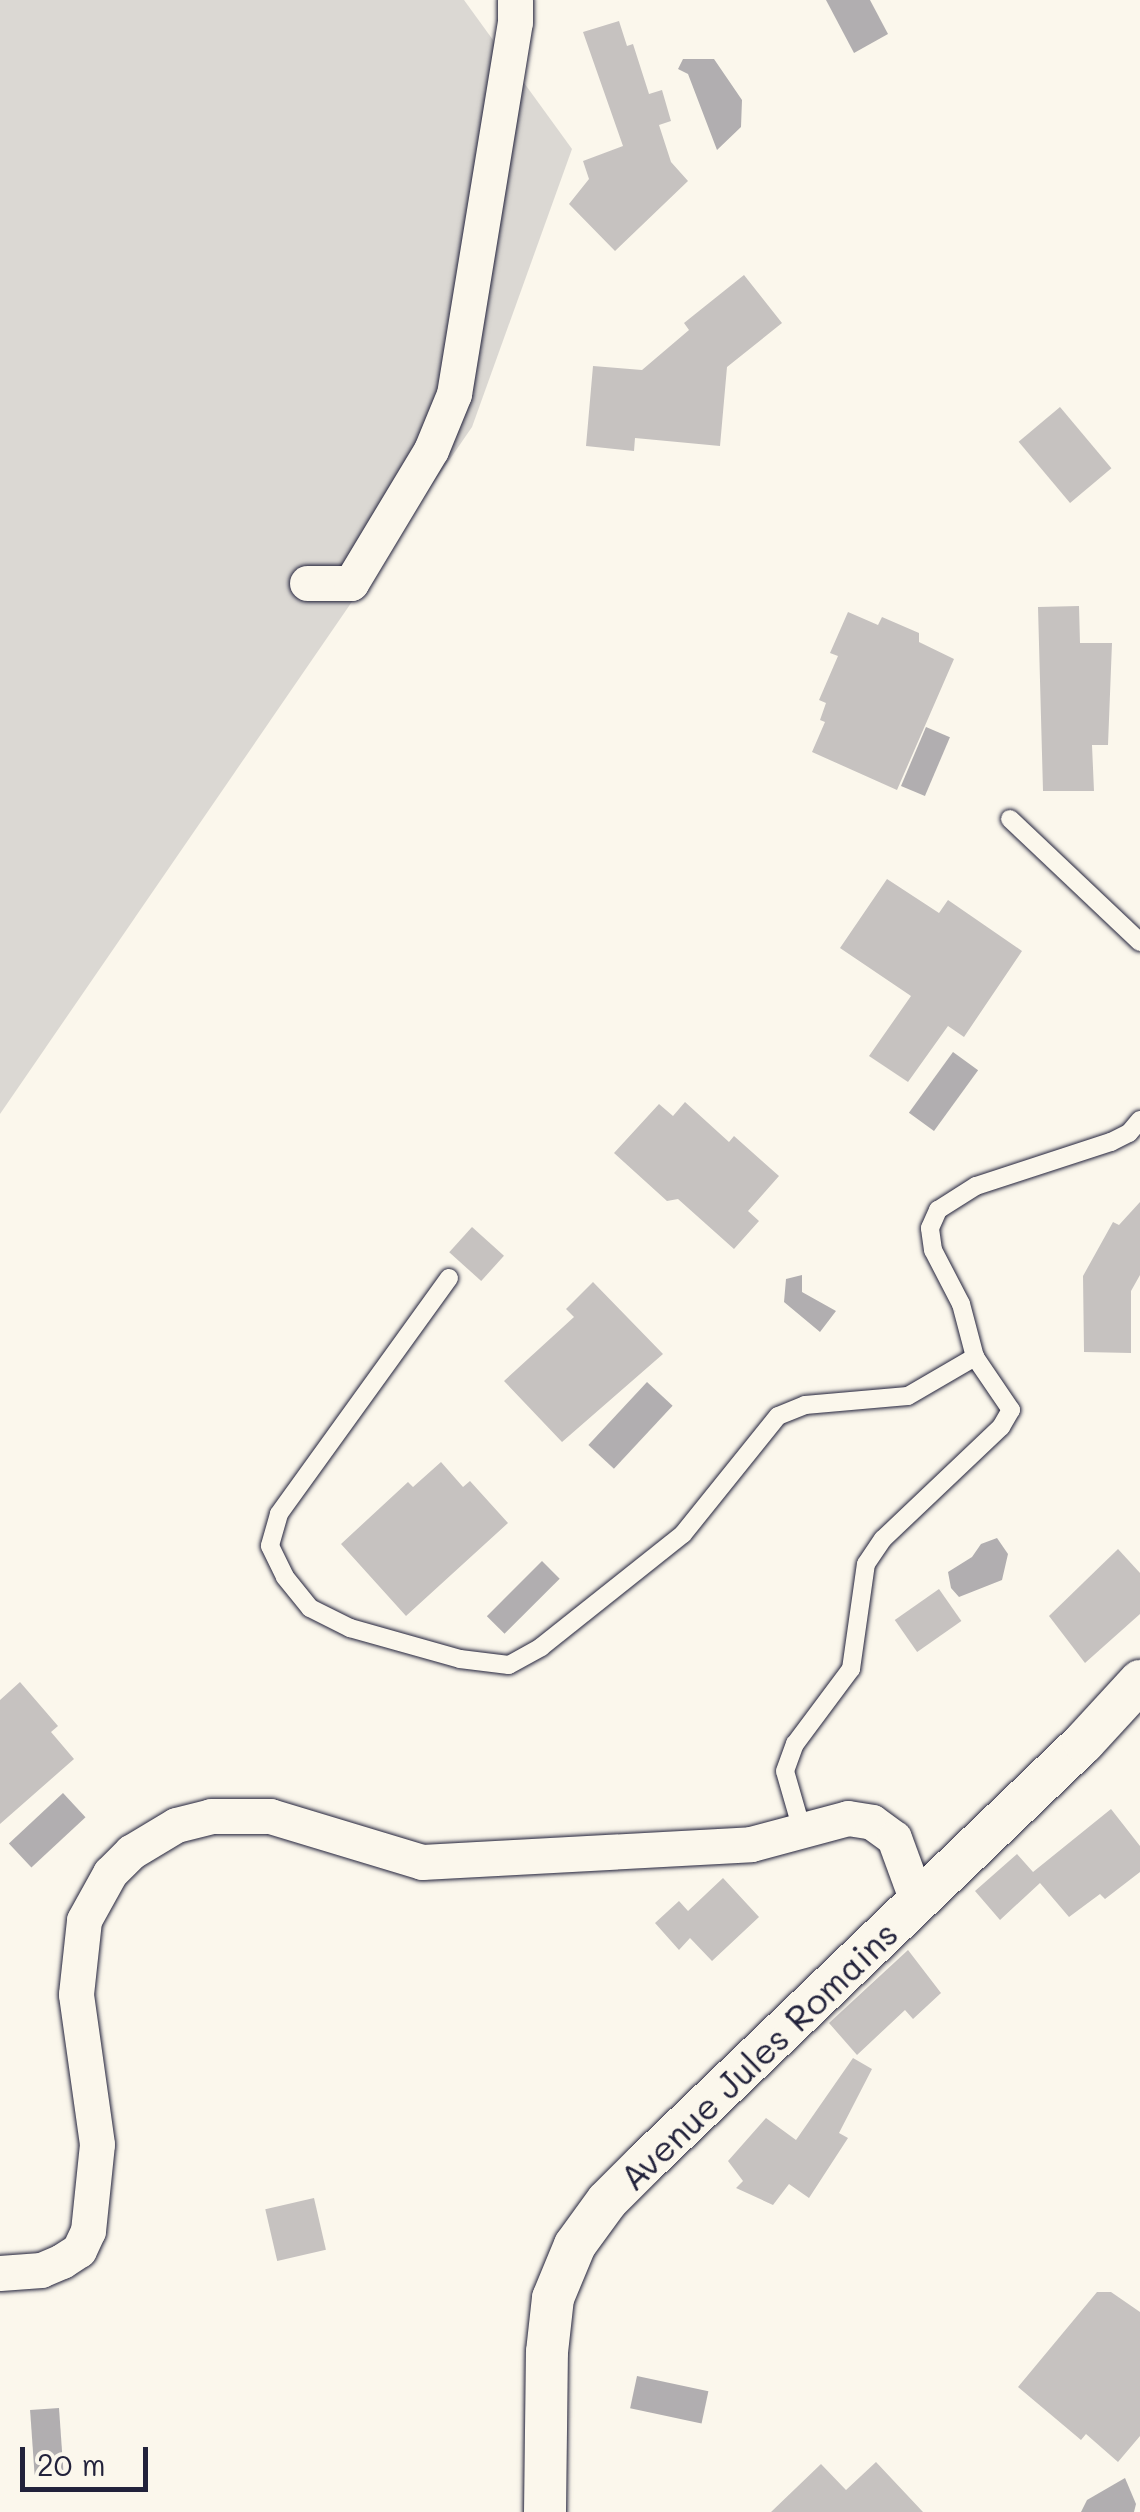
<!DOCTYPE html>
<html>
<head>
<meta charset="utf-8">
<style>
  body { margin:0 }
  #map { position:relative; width:1140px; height:2512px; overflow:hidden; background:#fbf7ec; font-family:Mali,sans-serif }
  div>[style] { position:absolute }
  .green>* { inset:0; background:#dbd8d3 }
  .water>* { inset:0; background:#b1aeb0; transform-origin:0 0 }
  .building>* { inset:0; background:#c6c2c0; transform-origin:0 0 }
  .roads { filter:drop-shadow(0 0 2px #22223b) drop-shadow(0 0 2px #22223b) }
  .service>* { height:18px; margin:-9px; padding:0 9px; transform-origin:9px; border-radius:9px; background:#fbf7ec }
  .minor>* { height:35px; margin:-17.5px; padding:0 17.5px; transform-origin:17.5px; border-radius:17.5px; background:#fbf7ec }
  .tertiary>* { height:42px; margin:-21px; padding:0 21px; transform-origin:21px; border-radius:21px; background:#fbf7ec }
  span { translate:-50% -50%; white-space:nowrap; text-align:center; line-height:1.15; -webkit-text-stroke:9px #fbf7ec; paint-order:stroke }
  .street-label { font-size:35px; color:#22223b }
  .scale { position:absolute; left:20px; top:2447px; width:128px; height:45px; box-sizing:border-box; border:5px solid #22223b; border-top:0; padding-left:12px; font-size:30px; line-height:35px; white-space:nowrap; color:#22223b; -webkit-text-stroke:8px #fbf7ec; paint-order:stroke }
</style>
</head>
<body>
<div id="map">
  <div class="green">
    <i style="clip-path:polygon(0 0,464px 0,572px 149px,472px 427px,0 1114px)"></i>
  </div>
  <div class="water">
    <i style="clip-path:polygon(826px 0,870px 0,888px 34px,854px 53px)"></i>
    <i style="clip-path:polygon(683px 59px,714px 59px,742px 100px,741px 127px,717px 150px,688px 74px,678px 69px)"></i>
    <i style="left:926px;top:727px;width:26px;height:64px;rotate:23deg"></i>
    <i style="left:953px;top:1052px;width:31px;height:75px;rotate:36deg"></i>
    <i style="clip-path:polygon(802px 1275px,802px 1292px,836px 1311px,820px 1332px,784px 1302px,786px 1279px)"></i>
    <i style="left:647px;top:1382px;width:35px;height:86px;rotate:43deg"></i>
    <i style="clip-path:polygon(997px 1538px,1008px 1554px,1002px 1580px,959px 1597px,951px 1588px,948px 1572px,972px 1557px,981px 1544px)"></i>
    <i style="left:542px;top:1561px;width:25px;height:78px;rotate:45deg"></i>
    <i style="left:63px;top:1793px;width:33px;height:74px;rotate:47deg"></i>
    <i style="left:637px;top:2376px;width:73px;height:33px;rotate:12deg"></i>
    <i style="left:59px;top:2408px;width:65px;height:29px;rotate:86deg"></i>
    <i style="clip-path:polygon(1125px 2478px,1136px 2504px,1134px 2512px,1081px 2512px,1087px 2500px)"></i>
  </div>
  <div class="building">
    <i style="clip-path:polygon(619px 21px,627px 46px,633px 44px,649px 94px,662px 90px,671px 121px,659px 125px,671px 162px,688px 181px,615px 251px,569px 204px,589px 179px,583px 161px,623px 146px,583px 32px)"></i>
    <i style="clip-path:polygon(744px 275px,782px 323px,727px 367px,720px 446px,635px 438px,634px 451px,586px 446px,593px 366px,642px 370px,689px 330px,684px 323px)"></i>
    <i style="left:1060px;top:407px;width:80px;height:54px;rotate:50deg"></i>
    <i style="clip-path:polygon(1079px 606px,1080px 643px,1112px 643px,1108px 745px,1092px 745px,1094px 791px,1043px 791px,1038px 607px)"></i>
    <i style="clip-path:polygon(848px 612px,878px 625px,882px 617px,919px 633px,919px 642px,954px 659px,897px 790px,812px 752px,825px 722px,820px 720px,826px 703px,819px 700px,838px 656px,830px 653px)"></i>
    <i style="clip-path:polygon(887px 879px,939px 913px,948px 900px,1022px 951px,964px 1037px,948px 1026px,908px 1082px,869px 1056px,911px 996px,840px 948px)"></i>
    <i style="clip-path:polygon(685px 1102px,729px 1142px,734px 1136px,779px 1176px,748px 1211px,759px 1221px,734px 1249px,678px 1199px,667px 1201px,614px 1153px,659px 1104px,673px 1116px)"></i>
    <i style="clip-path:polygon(1140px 1202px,1140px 1275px,1131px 1291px,1131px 1353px,1084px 1352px,1083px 1276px,1113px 1222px,1119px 1225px)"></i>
    <i style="left:472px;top:1227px;width:43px;height:34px;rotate:42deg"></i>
    <i style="clip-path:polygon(593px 1282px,663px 1354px,562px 1442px,504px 1381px,574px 1317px,566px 1309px)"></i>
    <i style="clip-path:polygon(441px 1462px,463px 1487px,470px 1481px,508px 1523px,406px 1616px,341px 1544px,408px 1482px,413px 1487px)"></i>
    <i style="clip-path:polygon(1118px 1549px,1140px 1573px,1140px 1614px,1085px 1663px,1049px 1616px)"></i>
    <i style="left:939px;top:1589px;width:39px;height:54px;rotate:55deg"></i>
    <i style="clip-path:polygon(20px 1682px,58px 1726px,51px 1732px,74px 1759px,0 1824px,0 1700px)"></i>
    <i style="clip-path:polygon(1111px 1809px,1140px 1846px,1140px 1872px,1105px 1899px,1100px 1894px,1069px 1917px,1040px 1883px,1000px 1920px,975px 1891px,1017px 1854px,1033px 1872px)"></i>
    <i style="clip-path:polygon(723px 1878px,759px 1917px,712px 1961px,690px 1938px,679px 1950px,655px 1923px,679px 1901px,688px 1911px)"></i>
    <i style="clip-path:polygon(908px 1950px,941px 1993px,913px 2019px,905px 2010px,857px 2055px,829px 2023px)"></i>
    <i style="clip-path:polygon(853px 2058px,872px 2069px,839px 2133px,848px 2138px,809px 2198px,789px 2184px,773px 2205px,736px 2188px,743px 2181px,728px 2161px,766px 2118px,796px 2140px)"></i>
    <i style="left:314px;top:2198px;width:53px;height:50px;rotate:77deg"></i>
    <i style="clip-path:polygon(1097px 2292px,1111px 2292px,1140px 2312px,1140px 2436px,1118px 2462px,1086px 2434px,1081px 2440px,1018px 2387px)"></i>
    <i style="clip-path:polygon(876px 2462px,923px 2512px,771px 2512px,821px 2464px,846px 2490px)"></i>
  </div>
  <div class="roads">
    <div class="service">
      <i style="left:1010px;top:819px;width:179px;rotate:43.4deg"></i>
      <i style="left:449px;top:1278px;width:291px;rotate:125.8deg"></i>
      <i style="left:279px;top:1514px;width:33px;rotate:106deg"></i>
      <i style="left:270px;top:1546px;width:34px;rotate:64deg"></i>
      <i style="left:285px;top:1577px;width:40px;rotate:51deg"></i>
      <i style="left:310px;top:1608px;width:45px;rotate:26.6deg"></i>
      <i style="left:350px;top:1628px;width:114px;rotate:15.7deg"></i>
      <i style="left:460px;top:1659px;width:49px;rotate:7deg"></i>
      <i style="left:509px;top:1665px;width:37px;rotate:-29deg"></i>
      <i style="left:541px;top:1647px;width:181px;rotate:-38.5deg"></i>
      <i style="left:683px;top:1534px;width:151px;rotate:-51.2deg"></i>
      <i style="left:778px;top:1416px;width:29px;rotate:-22deg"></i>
      <i style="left:805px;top:1405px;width:103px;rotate:-5deg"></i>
      <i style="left:908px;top:1396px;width:78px;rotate:-30.2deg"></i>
      <i style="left:802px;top:1830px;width:61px;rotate:-106.1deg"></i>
      <i style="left:785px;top:1771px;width:29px;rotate:-70deg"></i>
      <i style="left:795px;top:1744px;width:94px;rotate:-53.3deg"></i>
      <i style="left:851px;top:1669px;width:106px;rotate:-81.9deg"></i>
      <i style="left:866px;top:1564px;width:30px;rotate:-56deg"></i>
      <i style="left:883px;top:1539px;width:163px;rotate:-43.5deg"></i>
      <i style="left:1001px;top:1427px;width:20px;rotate:-60deg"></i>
      <i style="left:1011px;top:1410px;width:64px;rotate:-124.2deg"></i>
      <i style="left:975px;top:1357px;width:55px;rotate:-104.8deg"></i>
      <i style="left:961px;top:1304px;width:61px;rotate:-117.4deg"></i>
      <i style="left:933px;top:1250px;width:22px;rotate:-98deg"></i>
      <i style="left:930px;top:1228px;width:20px;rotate:-66deg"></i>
      <i style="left:938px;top:1210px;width:45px;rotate:-32.3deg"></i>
      <i style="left:976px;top:1186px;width:142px;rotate:-18.1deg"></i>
      <i style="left:1111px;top:1142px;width:20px;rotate:-27deg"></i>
      <i style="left:1129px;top:1133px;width:17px;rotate:-50deg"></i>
    </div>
    <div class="minor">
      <i style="left:307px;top:583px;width:44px"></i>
      <i style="left:351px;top:583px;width:155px;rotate:-59deg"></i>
      <i style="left:431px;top:450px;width:61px;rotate:-67.7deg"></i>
      <i style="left:454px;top:394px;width:377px;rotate:-80.7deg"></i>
      <i style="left:515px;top:22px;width:22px;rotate:-90deg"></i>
      <i style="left:0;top:2273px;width:41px;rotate:-4.2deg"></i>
      <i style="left:41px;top:2270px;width:23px;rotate:-23deg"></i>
      <i style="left:62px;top:2261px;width:20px;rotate:-33deg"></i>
      <i style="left:79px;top:2250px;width:21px;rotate:-65deg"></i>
      <i style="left:88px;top:2231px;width:87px;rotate:-84.1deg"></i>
      <i style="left:97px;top:2144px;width:151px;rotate:-98deg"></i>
      <i style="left:76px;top:1994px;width:74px;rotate:-83.8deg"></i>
      <i style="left:84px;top:1920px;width:54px;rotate:-61deg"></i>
      <i style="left:110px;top:1873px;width:30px;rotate:-45deg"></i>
      <i style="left:131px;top:1852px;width:52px;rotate:-31deg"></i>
      <i style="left:176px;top:1825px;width:36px;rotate:-14deg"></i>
      <i style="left:211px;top:1816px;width:59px"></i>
      <i style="left:270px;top:1816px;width:159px;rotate:16.8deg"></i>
      <i style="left:422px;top:1862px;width:329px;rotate:-3.1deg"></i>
      <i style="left:751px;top:1844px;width:100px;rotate:-15deg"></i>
      <i style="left:848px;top:1818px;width:24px;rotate:9deg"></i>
      <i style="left:872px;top:1822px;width:27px;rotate:36deg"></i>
      <i style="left:894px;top:1838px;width:67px;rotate:69.9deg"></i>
    </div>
    <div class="tertiary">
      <i style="left:545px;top:2512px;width:160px;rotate:-89.3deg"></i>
      <i style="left:547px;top:2352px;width:54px;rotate:-83.7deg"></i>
      <i style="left:553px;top:2298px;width:57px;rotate:-67.5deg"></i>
      <i style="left:575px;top:2245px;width:54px;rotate:-54deg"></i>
      <i style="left:607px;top:2201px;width:52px;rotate:-45deg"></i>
      <i style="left:644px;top:2164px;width:610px;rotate:-43.8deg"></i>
      <i style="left:1084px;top:1742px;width:83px;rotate:-47.4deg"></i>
    </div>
  </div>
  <div class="street-label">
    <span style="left:758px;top:2055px;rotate:-44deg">Avenue Jules Romains</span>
  </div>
  <div class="scale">20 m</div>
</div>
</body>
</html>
